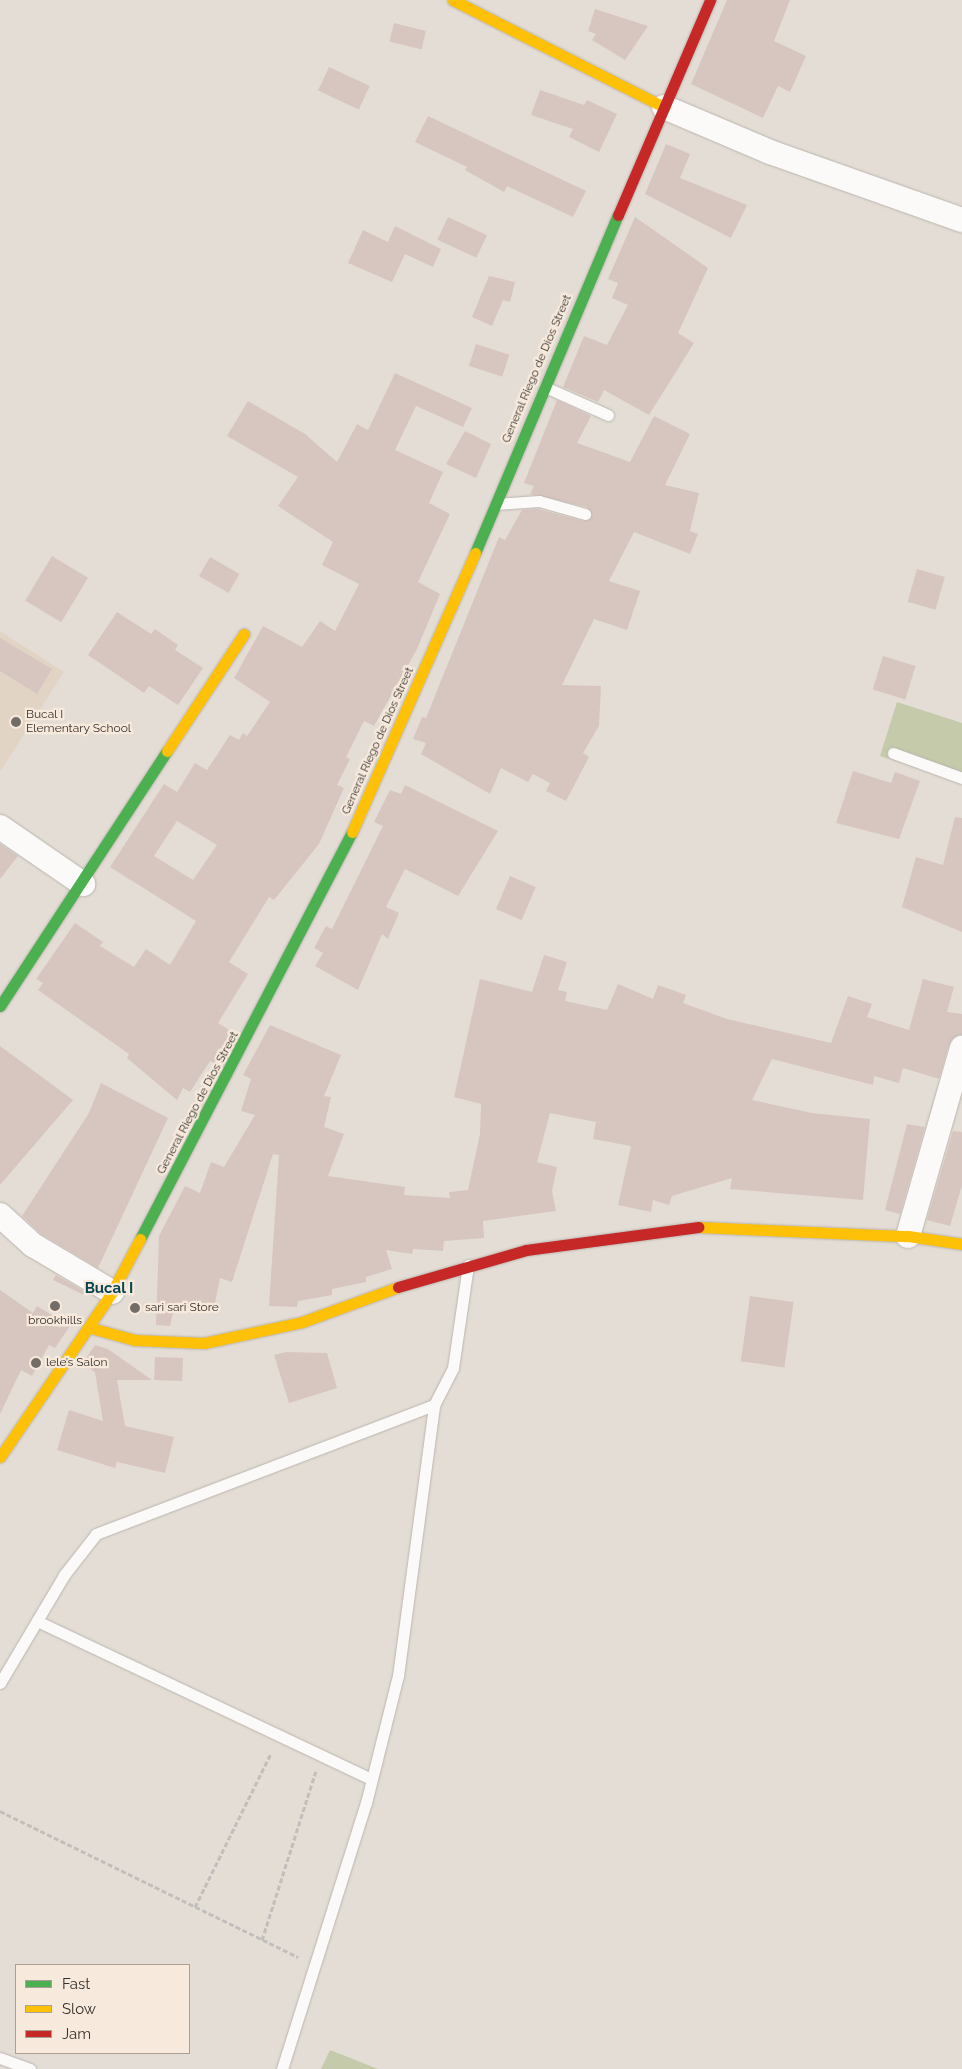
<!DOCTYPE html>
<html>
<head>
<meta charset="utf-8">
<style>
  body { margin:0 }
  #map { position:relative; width:962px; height:2069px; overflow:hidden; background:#e4ddd5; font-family:Raleway,sans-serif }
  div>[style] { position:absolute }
  .built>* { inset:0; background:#e1d4c5 }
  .green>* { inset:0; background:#c4caaa }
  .building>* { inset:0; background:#d7c6bf; transform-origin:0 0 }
  .path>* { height:3px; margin-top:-1.5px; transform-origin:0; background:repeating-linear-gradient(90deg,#c1bebc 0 5px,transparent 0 7.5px) }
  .roads { filter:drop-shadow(0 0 1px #bbb5af) drop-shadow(0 0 1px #bbb5af) }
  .lane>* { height:11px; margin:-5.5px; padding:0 5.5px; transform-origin:5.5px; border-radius:5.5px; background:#fbfaf9 }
  .street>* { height:24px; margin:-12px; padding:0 12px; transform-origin:12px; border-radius:12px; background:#fbfaf9 }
  .fast>* { height:11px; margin:-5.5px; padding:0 5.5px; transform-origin:5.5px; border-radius:5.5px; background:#4caf50 }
  .slow>* { height:11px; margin:-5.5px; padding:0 5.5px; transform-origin:5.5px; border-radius:5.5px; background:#ffc107 }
  .jam>* { height:11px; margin:-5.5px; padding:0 5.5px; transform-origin:5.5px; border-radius:5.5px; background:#c62828 }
  .dots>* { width:14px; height:14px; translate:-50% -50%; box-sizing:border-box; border:2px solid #f7eadc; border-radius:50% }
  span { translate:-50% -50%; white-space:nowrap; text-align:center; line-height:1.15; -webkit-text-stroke:4.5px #f7eadc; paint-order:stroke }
  .street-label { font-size:12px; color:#36312c }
  .poi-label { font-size:12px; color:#36312c }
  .left { translate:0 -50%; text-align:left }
  .quarter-label { font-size:15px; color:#084551; font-weight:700 }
  .legend { position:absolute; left:15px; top:1964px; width:175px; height:90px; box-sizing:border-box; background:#f7eadc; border:1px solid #aaa096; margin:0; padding:6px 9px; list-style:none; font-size:15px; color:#36312c }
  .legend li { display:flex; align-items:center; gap:10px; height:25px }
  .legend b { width:25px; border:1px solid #aaa096 }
</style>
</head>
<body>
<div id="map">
  <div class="built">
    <i style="clip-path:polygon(0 631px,64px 672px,0 772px)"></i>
  </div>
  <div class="green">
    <i style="clip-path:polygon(897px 702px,962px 723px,962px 782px,880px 756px)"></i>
    <i style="clip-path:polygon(330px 2050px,378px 2069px,321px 2069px)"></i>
  </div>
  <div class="building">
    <i style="clip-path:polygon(727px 0,790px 0,774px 41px,806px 56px,790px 92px,778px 86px,763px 118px,691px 84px)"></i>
    <i style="clip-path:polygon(595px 9px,648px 26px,625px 60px,592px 40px,596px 34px,588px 31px)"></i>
    <i style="left:394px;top:23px;width:33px;height:19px;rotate:14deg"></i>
    <i style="left:329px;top:67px;width:45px;height:26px;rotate:25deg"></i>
    <i style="clip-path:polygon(540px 90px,584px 105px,587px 100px,617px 114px,599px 152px,569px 137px,573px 129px,531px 115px)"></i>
    <i style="clip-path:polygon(428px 116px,586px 191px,573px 217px,507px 186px,504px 192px,465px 170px,467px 167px,415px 142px)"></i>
    <i style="clip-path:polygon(666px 144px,690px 154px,680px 178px,747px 205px,731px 238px,645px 194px)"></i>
    <i style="left:448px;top:217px;width:43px;height:25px;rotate:25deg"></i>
    <i style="clip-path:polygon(635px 217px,708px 268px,678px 333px,694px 343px,649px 415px,604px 390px,598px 402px,563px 387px,584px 336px,607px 345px,628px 305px,612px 298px,618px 283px,608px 279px)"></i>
    <i style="clip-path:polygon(395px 226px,441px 249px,433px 267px,405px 254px,392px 282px,348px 263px,363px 230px,388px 242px)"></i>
    <i style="clip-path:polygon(489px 276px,515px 282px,510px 302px,503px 300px,492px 326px,472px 317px)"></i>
    <i style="left:476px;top:344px;width:35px;height:23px;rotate:18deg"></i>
    <i style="clip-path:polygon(evenodd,395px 373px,472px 408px,463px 427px,416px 406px,395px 450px,443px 472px,429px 503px,450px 514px,418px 582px,440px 594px,417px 649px,374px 726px,364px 721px,346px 757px,350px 759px,337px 785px,344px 788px,319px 844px,274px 900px,269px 897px,229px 962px,248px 974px,218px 1023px,231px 1031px,215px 1063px,210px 1061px,190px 1092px,183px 1088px,177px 1100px,127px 1058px,129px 1054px,38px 990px,43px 983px,36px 979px,75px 923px,103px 942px,100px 946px,134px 967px,146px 949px,170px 965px,196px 921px,110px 867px,164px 784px,177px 792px,195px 763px,207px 770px,230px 735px,239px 740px,243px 733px,247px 736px,270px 702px,234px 678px,263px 626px,302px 647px,320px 621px,335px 631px,359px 584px,322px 565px,333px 542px,278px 506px,298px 477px,227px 436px,248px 401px,305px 434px,337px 462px,357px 424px,368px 430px,395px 373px,177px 821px,217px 845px,193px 880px,154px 856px,177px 821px)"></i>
    <i style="clip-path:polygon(557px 400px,591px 416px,577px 443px,630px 462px,654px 416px,690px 434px,665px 485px,699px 493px,690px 531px,698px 534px,690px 554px,634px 532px,609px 581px,640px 591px,627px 630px,594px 619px,562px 685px,601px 686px,599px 726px,583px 753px,589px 757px,566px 801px,546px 791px,550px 783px,533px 774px,528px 782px,501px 768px,490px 794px,421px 754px,426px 743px,413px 739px,422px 717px,426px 718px,499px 537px,505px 540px,522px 510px,538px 509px,583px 521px,592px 516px,587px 507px,530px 494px,534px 486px,524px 483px)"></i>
    <i style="clip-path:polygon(465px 431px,491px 444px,476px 478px,446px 464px)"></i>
    <i style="left:52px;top:556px;width:42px;height:52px;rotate:31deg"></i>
    <i style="left:210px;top:557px;width:34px;height:22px;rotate:30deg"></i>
    <i style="left:917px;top:569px;width:29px;height:34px;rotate:16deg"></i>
    <i style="clip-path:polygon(117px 612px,151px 634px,155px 629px,178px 645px,175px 650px,203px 668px,178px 705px,149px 686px,144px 693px,88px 655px)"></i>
    <i style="clip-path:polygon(0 638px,52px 669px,37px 694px,0 671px)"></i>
    <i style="left:883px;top:656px;width:34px;height:35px;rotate:17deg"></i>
    <i style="clip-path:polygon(853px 771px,891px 783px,895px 772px,920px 781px,899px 839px,836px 823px)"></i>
    <i style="clip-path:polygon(405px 785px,498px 831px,458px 896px,405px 869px,386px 907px,399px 913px,388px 939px,382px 934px,358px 990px,315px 966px,323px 953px,314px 948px,326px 926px,332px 929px,383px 826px,374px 822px,390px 790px,401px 794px)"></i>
    <i style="clip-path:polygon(955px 817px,962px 818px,962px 932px,902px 907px,916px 857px,943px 865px)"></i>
    <i style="clip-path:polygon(0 844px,18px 856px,0 879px)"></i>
    <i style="left:510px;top:876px;width:28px;height:36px;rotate:23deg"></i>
    <i style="clip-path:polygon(544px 955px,567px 962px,558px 990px,567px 992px,565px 1001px,607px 1010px,618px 984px,653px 999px,658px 985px,686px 995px,683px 1003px,727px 1019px,831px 1043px,848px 996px,872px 1004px,867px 1017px,909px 1030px,923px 979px,954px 987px,947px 1012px,962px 1014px,962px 1035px,949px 1044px,939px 1079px,903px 1068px,899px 1083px,874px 1076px,873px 1085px,772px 1059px,752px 1100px,812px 1113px,870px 1119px,863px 1200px,730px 1189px,732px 1178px,672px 1196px,669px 1205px,653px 1200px,651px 1212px,618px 1205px,631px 1146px,593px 1139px,596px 1122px,550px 1113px,537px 1162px,557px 1167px,552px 1191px,556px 1211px,483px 1221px,484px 1238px,444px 1241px,443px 1251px,413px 1249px,412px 1254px,386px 1250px,392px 1269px,366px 1277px,366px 1282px,332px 1289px,332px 1295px,298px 1301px,297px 1307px,269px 1306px,279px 1155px,273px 1154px,232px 1282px,220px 1278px,213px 1313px,175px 1305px,170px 1326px,156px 1325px,159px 1236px,185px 1186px,200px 1193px,211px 1162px,224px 1167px,255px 1115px,241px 1111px,251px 1079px,243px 1075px,270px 1025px,341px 1055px,324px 1096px,331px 1097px,324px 1127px,344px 1134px,328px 1176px,405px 1187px,404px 1195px,450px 1198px,449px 1192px,468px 1190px,480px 1134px,481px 1104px,454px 1097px,480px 979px,532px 992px)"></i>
    <i style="clip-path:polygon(0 1046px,73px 1100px,0 1185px)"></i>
    <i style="clip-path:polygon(101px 1083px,168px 1118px,98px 1268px,41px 1234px,22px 1216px,89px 1113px)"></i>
    <i style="clip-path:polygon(907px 1124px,925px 1127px,900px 1214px,885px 1210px)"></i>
    <i style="clip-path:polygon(953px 1131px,962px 1132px,962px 1185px,950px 1226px,927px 1220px)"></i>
    <i style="clip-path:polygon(56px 1275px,85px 1292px,84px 1295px,53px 1280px)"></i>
    <i style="clip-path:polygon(0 1290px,33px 1313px,37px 1306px,70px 1326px,55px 1348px,49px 1345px,32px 1376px,21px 1370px,0 1414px)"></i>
    <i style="left:750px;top:1296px;width:44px;height:66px;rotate:8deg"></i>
    <i style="clip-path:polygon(95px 1345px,108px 1349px,152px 1380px,117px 1380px,125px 1426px,174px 1437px,165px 1473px,117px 1462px,115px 1468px,57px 1450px,69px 1410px,103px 1421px,95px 1372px,82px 1364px)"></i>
    <i style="clip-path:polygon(286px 1352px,327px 1353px,337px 1388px,289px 1403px,274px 1355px)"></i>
    <i style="left:155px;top:1357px;width:28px;height:23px;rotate:2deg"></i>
  </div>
  <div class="path">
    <i style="left:0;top:1811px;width:332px;rotate:26.1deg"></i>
    <i style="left:195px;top:1907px;width:172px;rotate:-63.7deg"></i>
    <i style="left:262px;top:1940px;width:177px;rotate:-72.3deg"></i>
  </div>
  <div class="roads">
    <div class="lane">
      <i style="left:545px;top:387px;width:69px;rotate:24deg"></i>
      <i style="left:496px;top:504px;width:43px;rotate:-4deg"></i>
      <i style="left:539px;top:501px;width:48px;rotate:15.8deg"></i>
      <i style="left:893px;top:753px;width:73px;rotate:19.9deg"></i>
      <i style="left:37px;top:1621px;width:370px;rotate:25.3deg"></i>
      <i style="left:0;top:1683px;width:126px;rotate:-59.3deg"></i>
      <i style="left:64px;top:1575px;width:52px;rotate:-52deg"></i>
      <i style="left:96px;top:1534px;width:362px;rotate:-20.9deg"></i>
      <i style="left:0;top:2058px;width:32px;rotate:20deg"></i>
      <i style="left:282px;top:2069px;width:279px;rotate:-72.5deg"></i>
      <i style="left:366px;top:1803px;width:131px;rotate:-75.9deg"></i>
      <i style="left:398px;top:1676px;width:273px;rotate:-82.4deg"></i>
      <i style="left:434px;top:1405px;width:42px;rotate:-62.8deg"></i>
      <i style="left:453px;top:1368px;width:104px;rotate:-81.7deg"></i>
    </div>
    <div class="street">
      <i style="left:664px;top:107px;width:115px;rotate:23deg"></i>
      <i style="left:770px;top:152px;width:204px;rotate:19.5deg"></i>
      <i style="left:0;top:827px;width:101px;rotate:34.5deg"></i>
      <i style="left:0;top:1215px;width:45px;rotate:42.3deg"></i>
      <i style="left:33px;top:1245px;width:92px;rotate:30.7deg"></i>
      <i style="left:908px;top:1236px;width:196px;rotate:-74deg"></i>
    </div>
    <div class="fast">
      <i style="left:475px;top:553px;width:367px;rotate:-67.1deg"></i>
      <i style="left:0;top:1006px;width:305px;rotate:-56.8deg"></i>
      <i style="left:140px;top:1239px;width:459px;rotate:-62.5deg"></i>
    </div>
    <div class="slow">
      <i style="left:453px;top:0;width:237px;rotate:26.9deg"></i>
      <i style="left:167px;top:751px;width:140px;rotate:-56.7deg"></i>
      <i style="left:352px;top:832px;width:305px;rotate:-66.2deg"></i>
      <i style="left:698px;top:1227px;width:210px;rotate:2.5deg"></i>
      <i style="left:908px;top:1236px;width:55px;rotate:8.4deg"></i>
      <i style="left:91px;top:1328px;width:46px;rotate:15.3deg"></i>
      <i style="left:135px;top:1340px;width:69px;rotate:2.5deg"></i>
      <i style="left:204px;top:1343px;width:100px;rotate:-12.1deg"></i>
      <i style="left:302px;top:1322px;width:102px;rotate:-20deg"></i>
      <i style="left:0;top:1457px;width:199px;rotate:-55.8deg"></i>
      <i style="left:112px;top:1292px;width:60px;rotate:-62.2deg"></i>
    </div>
    <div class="jam">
      <i style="left:618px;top:215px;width:234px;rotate:-66.8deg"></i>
      <i style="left:398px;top:1287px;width:133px;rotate:-16.1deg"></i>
      <i style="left:526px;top:1250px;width:174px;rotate:-7.6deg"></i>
    </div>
  </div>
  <div class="dots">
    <i style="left:16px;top:722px;background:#736d67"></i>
    <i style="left:55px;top:1306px;background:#736d67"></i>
    <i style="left:135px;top:1308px;background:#736d67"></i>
    <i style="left:36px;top:1363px;background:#736d67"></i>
  </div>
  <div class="street-label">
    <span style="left:537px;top:369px;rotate:-67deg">General Riego de Dios Street</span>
    <span style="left:378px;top:741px;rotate:-66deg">General Riego de Dios Street</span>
    <span style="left:198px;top:1103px;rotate:-62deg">General Riego de Dios Street</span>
  </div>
  <div class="poi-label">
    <span class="left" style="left:26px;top:722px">Bucal I<br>Elementary School</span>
    <span class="left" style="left:145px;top:1308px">sari sari Store</span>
    <span style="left:55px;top:1321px">brookhills</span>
    <span class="left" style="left:46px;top:1363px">lele’s Salon</span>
  </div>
  <div class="quarter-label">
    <span style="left:109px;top:1289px">Bucal I</span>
  </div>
  <ul class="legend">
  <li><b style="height:6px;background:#4caf50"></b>Fast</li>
  <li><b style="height:6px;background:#ffc107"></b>Slow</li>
  <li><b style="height:6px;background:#c62828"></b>Jam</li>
  </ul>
</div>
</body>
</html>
